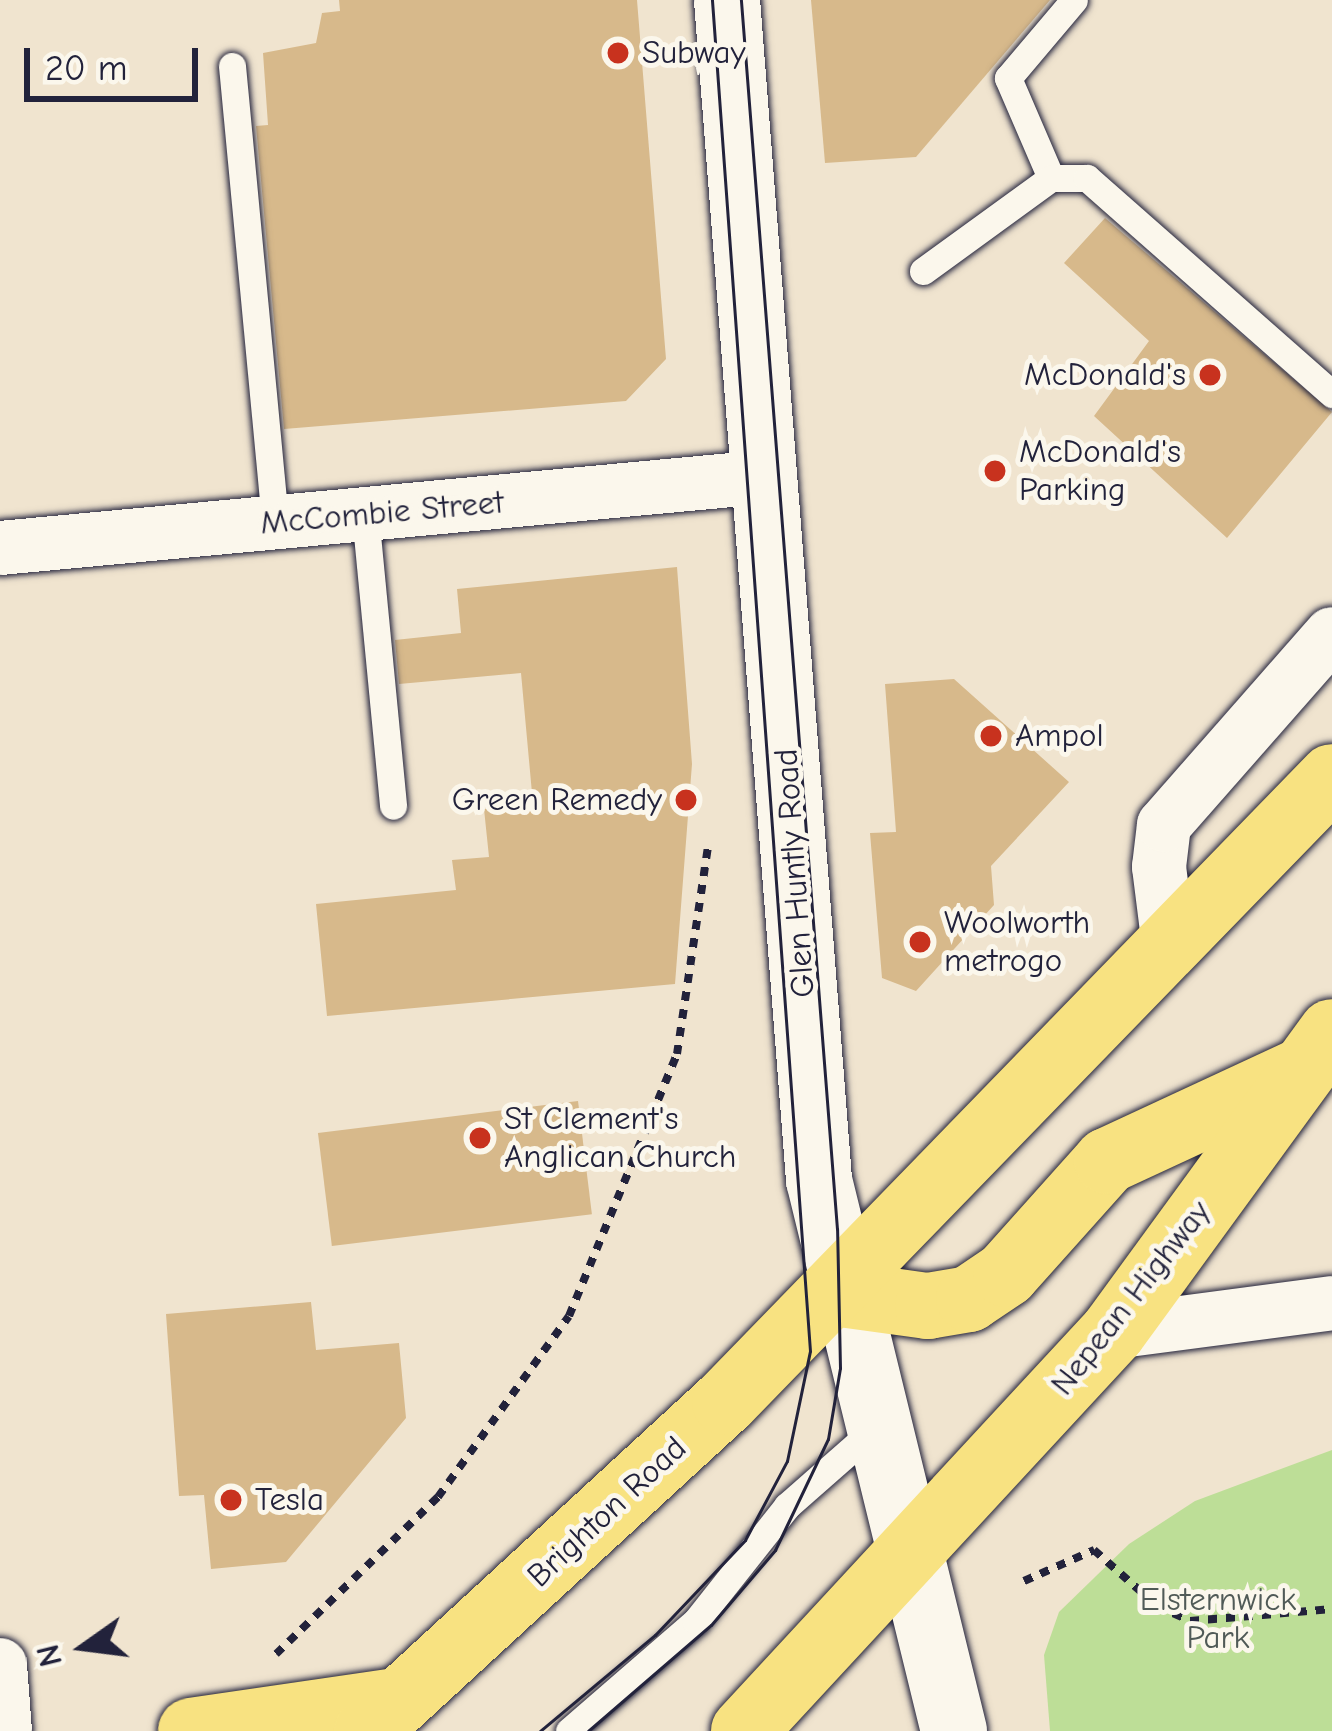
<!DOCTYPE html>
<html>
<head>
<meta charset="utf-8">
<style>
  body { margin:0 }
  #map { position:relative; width:1332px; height:1731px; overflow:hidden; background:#f0e4cf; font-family:"Comic Neue",sans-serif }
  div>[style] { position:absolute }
  .green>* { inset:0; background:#bdde97 }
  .building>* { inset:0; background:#d7b98b; transform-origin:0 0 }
  .path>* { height:8px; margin-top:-4px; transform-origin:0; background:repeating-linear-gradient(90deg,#22223b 0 9px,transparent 0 18px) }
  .roads { filter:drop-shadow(0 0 3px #22223b) drop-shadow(0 0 3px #22223b) }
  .lane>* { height:27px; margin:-13.5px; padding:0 13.5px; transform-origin:13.5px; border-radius:13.5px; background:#fbf7ec }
  .street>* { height:54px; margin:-27px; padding:0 27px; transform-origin:27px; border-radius:27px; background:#fbf7ec }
  .secondary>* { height:66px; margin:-33px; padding:0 33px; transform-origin:33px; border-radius:33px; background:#fbf7ec }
  .primary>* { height:66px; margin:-33px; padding:0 33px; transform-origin:33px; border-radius:33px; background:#f8e281 }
  .highway>* { height:66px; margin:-33px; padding:0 33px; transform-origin:33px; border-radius:33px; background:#f8e281 }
  .tram>* { height:3px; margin:-1.5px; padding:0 1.5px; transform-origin:1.5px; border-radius:1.5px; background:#22223b }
  .dots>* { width:33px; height:33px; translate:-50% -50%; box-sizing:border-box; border:6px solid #fbf7ec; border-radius:50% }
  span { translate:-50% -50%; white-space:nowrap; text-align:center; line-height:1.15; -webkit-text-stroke:10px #fbf7ec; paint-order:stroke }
  .poi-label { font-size:33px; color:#22223b }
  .left { translate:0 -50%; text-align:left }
  .right { translate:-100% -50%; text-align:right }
  .street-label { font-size:33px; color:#22223b }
  .park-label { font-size:33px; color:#505a57 }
  .north { position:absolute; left:24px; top:1587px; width:120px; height:120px; -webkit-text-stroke:9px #fbf7ec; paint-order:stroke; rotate:256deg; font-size:33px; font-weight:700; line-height:48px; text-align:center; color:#22223b }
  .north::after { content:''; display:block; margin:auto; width:42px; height:54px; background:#22223b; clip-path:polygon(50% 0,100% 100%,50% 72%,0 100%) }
  .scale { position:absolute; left:24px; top:48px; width:174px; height:54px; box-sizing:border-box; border:6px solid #22223b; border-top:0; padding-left:15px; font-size:36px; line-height:42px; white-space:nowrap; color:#22223b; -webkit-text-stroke:9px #fbf7ec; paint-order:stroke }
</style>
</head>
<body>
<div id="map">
  <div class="green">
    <i style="clip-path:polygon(1332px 1450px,1332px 1731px,1050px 1731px,1044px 1655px,1059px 1612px,1129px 1544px,1195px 1501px)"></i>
  </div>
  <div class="building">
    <i style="clip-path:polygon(339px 0,637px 0,666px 359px,626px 401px,284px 429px,256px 126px,268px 125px,263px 53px,316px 43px,322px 13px,340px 11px)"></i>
    <i style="clip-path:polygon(811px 0,1050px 0,916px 157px,825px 163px)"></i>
    <i style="clip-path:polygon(1105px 218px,1332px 412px,1227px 538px,1094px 416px,1149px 341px,1064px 263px)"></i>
    <i style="clip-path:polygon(677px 567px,692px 764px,675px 984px,327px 1016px,316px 904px,456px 890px,452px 860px,489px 857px,484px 809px,533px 804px,521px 673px,399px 684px,395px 640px,461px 633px,457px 589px)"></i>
    <i style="clip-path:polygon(954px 679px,1069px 782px,991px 866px,994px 905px,916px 991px,882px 978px,870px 833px,896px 832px,885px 684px)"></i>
    <i style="left:578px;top:1101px;width:114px;height:262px;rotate:83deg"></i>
    <i style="clip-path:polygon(311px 1302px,316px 1350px,399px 1343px,406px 1418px,286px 1562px,211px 1569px,204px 1495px,179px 1496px,166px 1314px)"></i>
  </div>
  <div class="path">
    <i style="left:1024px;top:1581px;width:77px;rotate:-23.9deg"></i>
    <i style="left:1094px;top:1550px;width:84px;rotate:41.6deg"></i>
    <i style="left:1157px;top:1606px;width:36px;rotate:24deg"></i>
    <i style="left:1190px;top:1621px;width:143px;rotate:-4.8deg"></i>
    <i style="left:276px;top:1654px;width:226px;rotate:-44.1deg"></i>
    <i style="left:438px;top:1497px;width:223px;rotate:-54.1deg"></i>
    <i style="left:569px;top:1316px;width:283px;rotate:-67.6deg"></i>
    <i style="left:677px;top:1054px;width:215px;rotate:-81.5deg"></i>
  </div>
  <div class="roads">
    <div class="lane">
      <i style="left:232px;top:66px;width:458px;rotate:84.6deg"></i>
      <i style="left:1051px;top:178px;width:109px;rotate:-113.3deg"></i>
      <i style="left:1008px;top:78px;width:102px;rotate:-49.8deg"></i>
      <i style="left:923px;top:271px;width:158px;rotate:-36deg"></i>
      <i style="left:1051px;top:178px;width:36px"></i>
      <i style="left:1087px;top:178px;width:327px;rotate:41.4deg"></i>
      <i style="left:365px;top:514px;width:293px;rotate:84.5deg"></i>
      <i style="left:569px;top:1731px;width:168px;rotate:-40.9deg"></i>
      <i style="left:696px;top:1621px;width:147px;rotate:-51.6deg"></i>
      <i style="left:787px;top:1506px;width:121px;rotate:-41.3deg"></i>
    </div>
    <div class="street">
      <i style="left:0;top:548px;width:767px;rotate:-5.31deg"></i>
      <i style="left:1169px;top:946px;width:80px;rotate:-97.2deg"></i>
      <i style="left:1159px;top:867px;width:42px;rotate:-83.2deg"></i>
      <i style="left:1164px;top:825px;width:254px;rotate:-48.7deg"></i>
      <i style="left:1113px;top:1332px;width:221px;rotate:-7.5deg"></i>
      <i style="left:0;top:1665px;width:66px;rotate:85.7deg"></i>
    </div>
    <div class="secondary">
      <i style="left:727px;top:0;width:1184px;rotate:85.54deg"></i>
      <i style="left:819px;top:1180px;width:567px;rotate:76.23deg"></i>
    </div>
    <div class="primary">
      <i style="left:191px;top:1731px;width:208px;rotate:-8.3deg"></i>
    </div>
    <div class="highway">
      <i style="left:841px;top:1294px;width:88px;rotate:7.9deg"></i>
      <i style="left:928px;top:1306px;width:42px;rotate:-9.7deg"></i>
      <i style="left:969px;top:1299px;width:45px;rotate:-34deg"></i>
      <i style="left:1006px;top:1274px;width:152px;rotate:-48.2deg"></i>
      <i style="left:1107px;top:1161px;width:212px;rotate:-24.9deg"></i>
      <i style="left:367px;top:1731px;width:486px;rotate:-42.6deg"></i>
      <i style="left:725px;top:1402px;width:871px;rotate:-45.84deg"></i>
      <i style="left:744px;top:1731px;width:543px;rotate:-47.24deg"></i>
      <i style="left:1113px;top:1332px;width:371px;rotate:-53.9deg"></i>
    </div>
  </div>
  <div class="tram">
    <i style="left:540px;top:1731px;width:150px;rotate:-39.9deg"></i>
    <i style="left:655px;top:1635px;width:131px;rotate:-46.5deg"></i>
    <i style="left:745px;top:1540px;width:89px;rotate:-62deg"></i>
    <i style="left:787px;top:1461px;width:112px;rotate:-78.2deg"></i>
    <i style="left:810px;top:1351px;width:1355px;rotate:-94.15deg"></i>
    <i style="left:588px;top:1731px;width:162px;rotate:-40.8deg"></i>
    <i style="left:711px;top:1625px;width:99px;rotate:-49.5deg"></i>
    <i style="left:775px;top:1550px;width:123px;rotate:-64.5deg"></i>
    <i style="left:828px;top:1439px;width:72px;rotate:-80.4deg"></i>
    <i style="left:840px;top:1368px;width:139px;rotate:-91.2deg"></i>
    <i style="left:837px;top:1229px;width:1233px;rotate:-94.47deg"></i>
  </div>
  <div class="dots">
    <i style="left:618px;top:53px;background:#c8321e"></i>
    <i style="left:1210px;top:375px;background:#c8321e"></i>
    <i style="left:995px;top:471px;background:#c8321e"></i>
    <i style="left:991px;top:736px;background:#c8321e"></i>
    <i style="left:686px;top:800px;background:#c8321e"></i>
    <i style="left:920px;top:942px;background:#c8321e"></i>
    <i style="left:480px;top:1138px;background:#c8321e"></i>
    <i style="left:231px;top:1500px;background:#c8321e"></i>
  </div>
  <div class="poi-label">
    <span class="left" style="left:642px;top:53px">Subway</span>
    <span class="right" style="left:1186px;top:375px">McDonald's</span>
    <span class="left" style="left:1019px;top:471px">McDonald's<br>Parking</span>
    <span class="left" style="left:1015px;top:736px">Ampol</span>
    <span class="right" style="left:662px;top:800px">Green Remedy</span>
    <span class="left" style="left:944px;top:942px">Woolworth<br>metrogo</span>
    <span class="left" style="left:504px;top:1138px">St Clement's<br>Anglican Church</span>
    <span class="left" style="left:255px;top:1500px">Tesla</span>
  </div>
  <div class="street-label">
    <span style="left:382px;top:513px;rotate:-5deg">McCombie Street</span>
    <span style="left:795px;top:873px;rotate:-94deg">Glen Huntly Road</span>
    <span style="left:1131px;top:1298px;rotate:-52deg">Nepean Highway</span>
    <span style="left:607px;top:1512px;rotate:-43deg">Brighton Road</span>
  </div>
  <div class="park-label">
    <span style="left:1218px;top:1619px">Elsternwick<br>Park</span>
  </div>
  <div class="north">N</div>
  <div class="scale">20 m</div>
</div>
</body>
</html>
